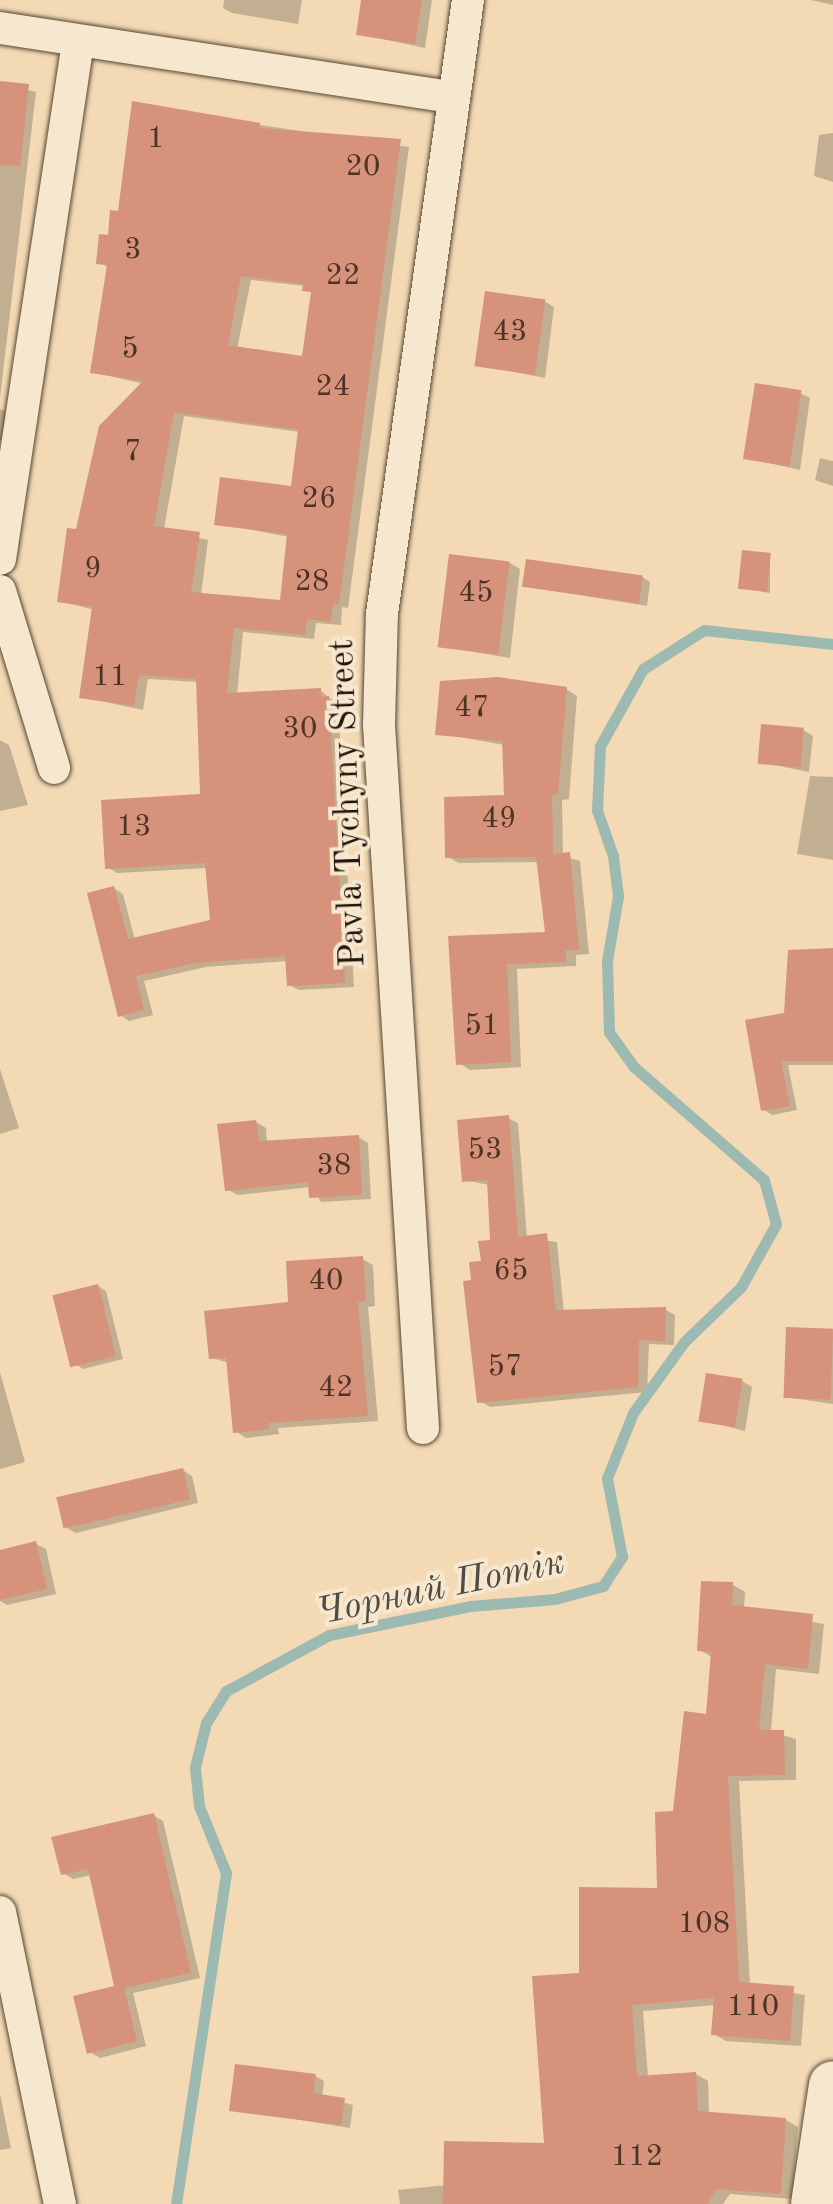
<!DOCTYPE html>
<html>
<head>
<meta charset="utf-8">
<style>
  body { margin:0 }
  #map { position:relative; width:833px; height:2204px; overflow:hidden; background:#f3dab4; font-family:"Old Standard TT",serif }
  div>[style] { position:absolute }
  .shadow>* { inset:0; background:#0003 }
  .stream>* { height:11px; margin:-5.5px; padding:0 5.5px; transform-origin:5.5px; border-radius:5.5px; background:#9cbab2 }
  .building>* { inset:0; background:#d6927a; transform-origin:0 0 }
  .roads { filter:drop-shadow(0 0 2px #564634) drop-shadow(0 0 2px #564634) }
  .street>* { height:32px; margin:-16px; padding:0 16px; transform-origin:16px; border-radius:16px; background:#f7e7ce }
  .secondary>* { height:48px; margin:-24px; padding:0 24px; transform-origin:24px; border-radius:24px; background:#f7e7ce }
  span { translate:-50% -50%; white-space:nowrap; text-align:center; line-height:1.15; -webkit-text-stroke:8px #f7e7ce; paint-order:stroke }
  .number-label { font-size:30px; color:#4e3426 }
  .number-label span { -webkit-text-stroke-width:0 }
  .street-label { font-size:35px; color:#21140a }
  .water-label { font-size:38px; color:#4c4e45; font-style:italic }
</style>
</head>
<body>
<div id="map">
  <div class="shadow">
    <i style="clip-path:polygon(224px 0,302px 0,298px 24px,232px 13px,223px 8px)"></i>
    <i style="clip-path:polygon(363px 0,432px 0,425px 48px,358px 34px)"></i>
    <i style="clip-path:polygon(811px 0,833px 0,833px 5px)"></i>
    <i style="clip-path:polygon(0 83px,36px 92px,0 398px)"></i>
    <i style="clip-path:polygon(evenodd,260px 125px,409px 147px,348px 608px,342px 607px,341px 625px,316px 623px,314px 639px,243px 632px,237px 695px,320px 690px,338px 705px,354px 987px,299px 990px,289px 985px,288px 961px,206px 967px,144px 981px,153px 1015px,129px 1021px,120px 1015px,114px 888px,123px 894px,135px 940px,212px 922px,208px 868px,117px 873px,107px 867px,203px 796px,199px 682px,148px 679px,143px 710px,82px 697px,95px 610px,59px 601px,78px 532px,144px 384px,93px 372px,109px 268px,99px 262px,120px 214px,260px 125px,251px 280px,305px 286px,313px 295px,304px 359px,237px 349px,251px 280px,260px 125px,184px 416px,300px 432px,293px 489px,217px 523px,289px 537px,283px 603px,201px 596px,208px 540px,164px 529px,184px 416px)"></i>
    <i style="clip-path:polygon(833px 133px,833px 182px,814px 176px,819px 135px)"></i>
    <i style="clip-path:polygon(544px 301px,554px 307px,545px 378px,478px 365px)"></i>
    <i style="clip-path:polygon(800px 393px,810px 398px,800px 470px,746px 458px)"></i>
    <i style="clip-path:polygon(0 409px,12px 415px,8px 440px,0 440px)"></i>
    <i style="clip-path:polygon(820px 458px,833px 461px,833px 486px,815px 480px)"></i>
    <i style="clip-path:polygon(770px 556px,770px 593px,740px 588px)"></i>
    <i style="clip-path:polygon(510px 563px,520px 569px,510px 658px,445px 647px)"></i>
    <i style="clip-path:polygon(642px 577px,650px 582px,647px 606px,524px 586px)"></i>
    <i style="clip-path:polygon(566px 689px,577px 696px,569px 799px,562px 800px,563px 856px,580px 861px,589px 954px,576px 955px,576px 966px,517px 969px,521px 1067px,470px 1070px,459px 1063px,451px 938px,548px 934px,539px 862px,459px 863px,448px 857px,506px 798px,504px 745px,438px 733px)"></i>
    <i style="clip-path:polygon(803px 730px,813px 736px,809px 772px,760px 762px)"></i>
    <i style="clip-path:polygon(0 740px,9px 745px,28px 805px,0 811px)"></i>
    <i style="clip-path:polygon(810px 776px,833px 777px,833px 860px,797px 854px)"></i>
    <i style="clip-path:polygon(833px 951px,833px 1065px,788px 1065px,797px 1110px,772px 1115px,764px 1110px,786px 1015px)"></i>
    <i style="clip-path:polygon(0 1069px,19px 1128px,0 1134px)"></i>
    <i style="clip-path:polygon(508px 1118px,518px 1123px,527px 1238px,557px 1242px,564px 1312px,666px 1310px,675px 1315px,674px 1345px,649px 1344px,647px 1392px,490px 1407px,480px 1401px,474px 1282px,492px 1242px,489px 1185px,464px 1180px)"></i>
    <i style="clip-path:polygon(256px 1122px,266px 1128px,267px 1143px,358px 1137px,368px 1143px,371px 1199px,321px 1202px,311px 1187px,237px 1195px,227px 1189px)"></i>
    <i style="clip-path:polygon(362px 1259px,373px 1265px,375px 1306px,368px 1307px,378px 1421px,278px 1428px,279px 1434px,246px 1438px,235px 1431px,229px 1363px,212px 1358px)"></i>
    <i style="clip-path:polygon(98px 1286px,106px 1291px,123px 1359px,83px 1369px,75px 1364px)"></i>
    <i style="clip-path:polygon(833px 1331px,833px 1404px,785px 1397px)"></i>
    <i style="clip-path:polygon(0 1372px,25px 1462px,0 1469px)"></i>
    <i style="clip-path:polygon(742px 1381px,752px 1387px,745px 1431px,701px 1420px)"></i>
    <i style="clip-path:polygon(183px 1470px,192px 1476px,198px 1503px,76px 1533px,67px 1528px)"></i>
    <i style="clip-path:polygon(36px 1544px,46px 1549px,56px 1594px,7px 1605px,0 1601px,0 1552px)"></i>
    <i style="clip-path:polygon(733px 1585px,745px 1592px,744px 1609px,824px 1624px,819px 1674px,776px 1669px,771px 1732px,796px 1739px,796px 1780px,739px 1781px,750px 1985px,805px 1995px,801px 2046px,726px 2041px,714px 2034px,716px 2005px,643px 2011px,648px 2077px,696px 2074px,708px 2081px,709px 2114px,786px 2120px,798px 2127px,792px 2199px,730px 2194px,723px 2204px,400px 2204px,398px 2190px,446px 2185px,546px 2145px,581px 1975px,659px 1890px,675px 1814px,708px 1716px,713px 1658px,700px 1650px)"></i>
    <i style="clip-path:polygon(153px 1815px,163px 1821px,200px 1978px,133px 1993px,146px 2046px,100px 2058px,90px 2052px,117px 1988px,92px 1875px,73px 1879px,63px 1873px)"></i>
    <i style="clip-path:polygon(315px 2076px,324px 2081px,322px 2097px,353px 2105px,350px 2128px,232px 2109px)"></i>
    <i style="clip-path:polygon(0 2094px,11px 2148px,0 2150px)"></i>
  </div>
  <div class="stream">
    <i style="left:176px;top:2204px;width:335px;rotate:-81.4deg"></i>
    <i style="left:226px;top:1873px;width:72px;rotate:-111.9deg"></i>
    <i style="left:199px;top:1806px;width:39px;rotate:-96deg"></i>
    <i style="left:195px;top:1767px;width:45px;rotate:-76deg"></i>
    <i style="left:206px;top:1723px;width:38px;rotate:-58deg"></i>
    <i style="left:226px;top:1691px;width:117px;rotate:-28.5deg"></i>
    <i style="left:329px;top:1635px;width:144px;rotate:-11.6deg"></i>
    <i style="left:470px;top:1606px;width:85px;rotate:-4.7deg"></i>
    <i style="left:555px;top:1599px;width:50px;rotate:-15.2deg"></i>
    <i style="left:603px;top:1586px;width:35px;rotate:-57deg"></i>
    <i style="left:622px;top:1557px;width:80px;rotate:-100.8deg"></i>
    <i style="left:607px;top:1478px;width:70px;rotate:-68.2deg"></i>
    <i style="left:633px;top:1413px;width:87px;rotate:-54.3deg"></i>
    <i style="left:684px;top:1342px;width:79px;rotate:-44deg"></i>
    <i style="left:741px;top:1287px;width:72px;rotate:-60.9deg"></i>
    <i style="left:776px;top:1224px;width:46px;rotate:-105.3deg"></i>
    <i style="left:764px;top:1180px;width:172px;rotate:-139deg"></i>
    <i style="left:634px;top:1067px;width:43px;rotate:-125.5deg"></i>
    <i style="left:609px;top:1032px;width:71px;rotate:-91.6deg"></i>
    <i style="left:607px;top:961px;width:66px;rotate:-80.4deg"></i>
    <i style="left:618px;top:896px;width:40px;rotate:-97.1deg"></i>
    <i style="left:613px;top:856px;width:49px;rotate:-109.2deg"></i>
    <i style="left:597px;top:810px;width:64px;rotate:-87.3deg"></i>
    <i style="left:600px;top:746px;width:88px;rotate:-60.8deg"></i>
    <i style="left:643px;top:669px;width:72px;rotate:-32.6deg"></i>
    <i style="left:704px;top:630px;width:130px;rotate:6.2deg"></i>
  </div>
  <div class="building">
    <i style="clip-path:polygon(361px 0,422px 0,415px 44px,356px 35px)"></i>
    <i style="clip-path:polygon(0 81px,29px 84px,20px 166px,0 165px)"></i>
    <i style="clip-path:polygon(evenodd,132px 101px,260px 123px,260px 128px,401px 139px,339px 604px,333px 604px,331px 622px,307px 619px,305px 635px,234px 628px,227px 693px,321px 688px,321px 697px,329px 696px,345px 983px,287px 986px,285px 956px,195px 963px,136px 976px,144px 1010px,118px 1017px,87px 893px,114px 886px,128px 939px,210px 920px,205px 863px,105px 869px,101px 800px,200px 794px,196px 679px,139px 675px,134px 706px,79px 698px,92px 607px,57px 602px,67px 528px,76px 529px,99px 426px,143px 381px,90px 373px,107px 265px,96px 264px,99px 234px,108px 235px,110px 210px,118px 211px,132px 101px,241px 276px,303px 284px,302px 291px,311px 292px,302px 356px,228px 345px,241px 276px,132px 101px,174px 412px,298px 430px,291px 486px,220px 477px,214px 525px,287px 534px,280px 600px,191px 592px,200px 532px,154px 526px,174px 412px)"></i>
    <i style="left:485px;top:291px;width:61px;height:76px;rotate:8deg"></i>
    <i style="left:755px;top:383px;width:47px;height:77px;rotate:9deg"></i>
    <i style="left:742px;top:550px;width:29px;height:39px;rotate:6deg"></i>
    <i style="left:449px;top:554px;width:61px;height:94px;rotate:7deg"></i>
    <i style="left:526px;top:559px;width:118px;height:28px;rotate:8deg"></i>
    <i style="clip-path:polygon(498px 677px,567px 687px,558px 794px,552px 795px,553px 854px,570px 852px,579px 950px,566px 950px,566px 962px,507px 964px,511px 1062px,456px 1065px,448px 936px,545px 932px,536px 857px,445px 858px,444px 797px,504px 795px,502px 741px,435px 735px,440px 681px)"></i>
    <i style="left:761px;top:724px;width:43px;height:40px;rotate:5deg"></i>
    <i style="clip-path:polygon(833px 948px,833px 1061px,781px 1061px,790px 1106px,761px 1111px,745px 1020px,784px 1013px,788px 950px)"></i>
    <i style="clip-path:polygon(509px 1115px,518px 1237px,547px 1233px,556px 1310px,666px 1307px,665px 1341px,639px 1340px,638px 1387px,477px 1403px,463px 1281px,471px 1280px,469px 1262px,481px 1261px,478px 1241px,490px 1240px,487px 1180px,462px 1182px,457px 1120px)"></i>
    <i style="clip-path:polygon(256px 1120px,259px 1141px,359px 1135px,362px 1195px,309px 1198px,308px 1182px,225px 1191px,217px 1124px)"></i>
    <i style="clip-path:polygon(363px 1256px,366px 1301px,358px 1302px,368px 1416px,268px 1423px,269px 1429px,233px 1433px,226px 1358px,209px 1359px,204px 1311px,288px 1302px,286px 1261px)"></i>
    <i style="left:98px;top:1284px;width:74px;height:47px;rotate:76deg"></i>
    <i style="left:786px;top:1327px;width:47px;height:71px;rotate:2deg"></i>
    <i style="left:706px;top:1373px;width:37px;height:49px;rotate:9deg"></i>
    <i style="left:183px;top:1468px;width:32px;height:130px;rotate:77deg"></i>
    <i style="clip-path:polygon(36px 1541px,47px 1589px,0 1600px,0 1550px)"></i>
    <i style="clip-path:polygon(701px 1581px,733px 1582px,732px 1605px,813px 1614px,808px 1669px,765px 1664px,759px 1730px,784px 1730px,785px 1775px,728px 1776px,739px 1982px,794px 1986px,790px 2041px,711px 2035px,714px 1998px,632px 2005px,637px 2076px,696px 2072px,698px 2111px,786px 2118px,781px 2194px,717px 2189px,707px 2204px,443px 2204px,444px 2141px,544px 2143px,532px 1976px,579px 1973px,579px 1887px,657px 1888px,655px 1812px,673px 1811px,684px 1711px,706px 1714px,711px 1652px,697px 1651px)"></i>
    <i style="clip-path:polygon(154px 1813px,191px 1973px,124px 1988px,137px 2041px,87px 2054px,73px 1996px,114px 1986px,88px 1869px,61px 1875px,51px 1837px)"></i>
    <i style="clip-path:polygon(235px 2064px,316px 2074px,313px 2093px,345px 2098px,341px 2125px,229px 2111px)"></i>
  </div>
  <div class="roads">
    <div class="street">
      <i style="left:0;top:28px;width:458px;rotate:8.7deg"></i>
      <i style="left:0;top:559px;width:523px;rotate:-81.42deg"></i>
      <i style="left:0;top:591px;width:185px;rotate:73deg"></i>
      <i style="left:423px;top:1428px;width:704px;rotate:-93.58deg"></i>
      <i style="left:379px;top:725px;width:111px;rotate:-88.5deg"></i>
      <i style="left:382px;top:614px;width:620px;rotate:-82.03deg"></i>
      <i style="left:0;top:1912px;width:298px;rotate:78.4deg"></i>
    </div>
    <div class="secondary">
      <i style="left:815px;top:2204px;width:120px;rotate:-81.4deg"></i>
    </div>
  </div>
  <div class="number-label">
    <span style="left:156px;top:139px">1</span>
    <span style="left:363px;top:167px">20</span>
    <span style="left:133px;top:250px">3</span>
    <span style="left:343px;top:276px">22</span>
    <span style="left:510px;top:332px">43</span>
    <span style="left:130px;top:349px">5</span>
    <span style="left:333px;top:387px">24</span>
    <span style="left:133px;top:452px">7</span>
    <span style="left:319px;top:499px">26</span>
    <span style="left:93px;top:569px">9</span>
    <span style="left:312px;top:582px">28</span>
    <span style="left:476px;top:593px">45</span>
    <span style="left:110px;top:677px">11</span>
    <span style="left:472px;top:708px">47</span>
    <span style="left:300px;top:729px">30</span>
    <span style="left:499px;top:819px">49</span>
    <span style="left:134px;top:827px">13</span>
    <span style="left:482px;top:1026px">51</span>
    <span style="left:485px;top:1150px">53</span>
    <span style="left:334px;top:1166px">38</span>
    <span style="left:511px;top:1271px">65</span>
    <span style="left:326px;top:1281px">40</span>
    <span style="left:505px;top:1367px">57</span>
    <span style="left:336px;top:1388px">42</span>
    <span style="left:704px;top:1924px">108</span>
    <span style="left:753px;top:2007px">110</span>
    <span style="left:637px;top:2157px">112</span>
  </div>
  <div class="street-label">
    <span style="left:349px;top:803px;rotate:-92deg">Pavla Tychyny Street</span>
  </div>
  <div class="water-label">
    <span style="left:441px;top:1589px;rotate:-12deg">Чорний Потік</span>
  </div>
</div>
</body>
</html>
